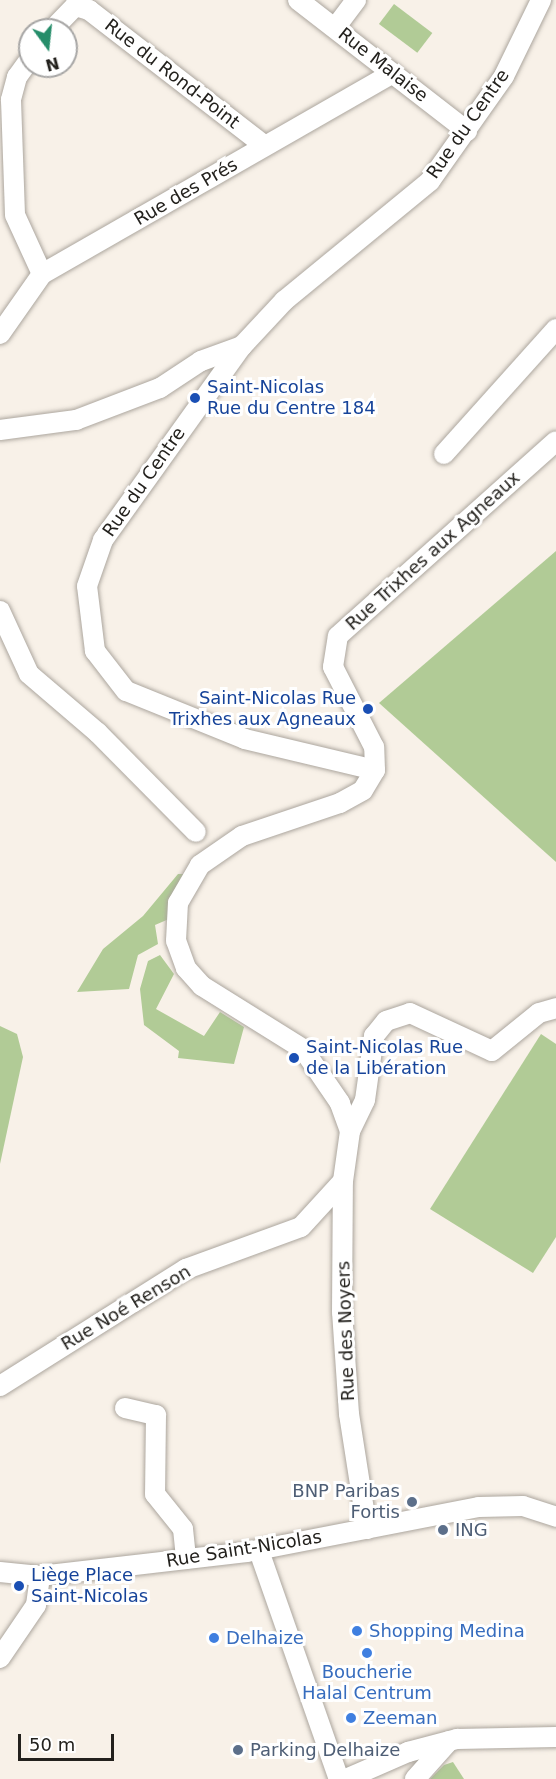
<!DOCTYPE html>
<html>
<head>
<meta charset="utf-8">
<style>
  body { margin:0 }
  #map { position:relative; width:556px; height:1779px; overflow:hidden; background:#f8f1e8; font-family:"DejaVu Sans",sans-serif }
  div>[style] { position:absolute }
  .green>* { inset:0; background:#b1cb96; transform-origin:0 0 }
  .roads { filter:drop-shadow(0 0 2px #aca69e) drop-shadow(0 0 2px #aca69e) }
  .minor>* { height:20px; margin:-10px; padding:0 10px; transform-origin:10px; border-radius:10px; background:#fff }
  .dots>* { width:16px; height:16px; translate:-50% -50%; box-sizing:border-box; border:3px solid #fff; border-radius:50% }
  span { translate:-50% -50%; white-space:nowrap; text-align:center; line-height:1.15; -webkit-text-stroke:6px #fff; paint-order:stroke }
  .street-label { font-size:18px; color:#23211d }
  .transit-label { font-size:18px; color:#164399 }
  .left { translate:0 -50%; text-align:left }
  .right { translate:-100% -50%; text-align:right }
  .service-label { font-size:18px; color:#4e5e75 }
  .shop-label { font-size:18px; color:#366cbe }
  .north { position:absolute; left:18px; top:18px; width:60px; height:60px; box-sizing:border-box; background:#fff; border:2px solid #a7a6a5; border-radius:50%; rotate:165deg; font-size:16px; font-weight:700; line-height:24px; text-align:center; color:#23211d }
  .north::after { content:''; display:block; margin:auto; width:21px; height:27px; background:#268d6a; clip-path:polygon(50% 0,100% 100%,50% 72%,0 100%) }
  .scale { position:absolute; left:18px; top:1734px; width:96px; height:27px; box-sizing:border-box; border:3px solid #23211d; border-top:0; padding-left:8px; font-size:18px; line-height:21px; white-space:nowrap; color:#23211d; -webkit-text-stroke:4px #fff; paint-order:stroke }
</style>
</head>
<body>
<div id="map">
  <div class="green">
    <i style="left:394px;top:4px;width:48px;height:25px;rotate:37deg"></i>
    <i style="clip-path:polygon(556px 551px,556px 862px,379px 703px)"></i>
    <i style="clip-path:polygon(178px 874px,186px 874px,169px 919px,155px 925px,158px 944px,138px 955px,129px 989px,77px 992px,103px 949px,143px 916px)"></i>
    <i style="clip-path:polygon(160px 955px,174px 974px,156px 1009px,204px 1036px,220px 1012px,244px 1027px,234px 1064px,178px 1058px,179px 1051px,144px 1025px,140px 989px,148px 961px)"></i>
    <i style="clip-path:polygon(0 1026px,17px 1034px,23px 1057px,0 1164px)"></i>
    <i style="clip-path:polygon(541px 1034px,556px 1044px,556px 1237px,533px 1273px,430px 1209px)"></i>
    <i style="clip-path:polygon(453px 1762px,464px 1779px,430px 1779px,444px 1765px)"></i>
  </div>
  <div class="roads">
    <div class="minor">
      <i style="left:298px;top:0;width:214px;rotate:37.8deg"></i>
      <i style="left:335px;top:28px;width:35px;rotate:-53deg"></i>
      <i style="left:52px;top:30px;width:33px;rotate:-46deg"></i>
      <i style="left:75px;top:6px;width:15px;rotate:16deg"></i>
      <i style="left:89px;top:10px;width:222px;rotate:37.7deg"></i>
      <i style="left:30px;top:59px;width:22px;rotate:126deg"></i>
      <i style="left:17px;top:77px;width:24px;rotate:105deg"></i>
      <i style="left:11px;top:100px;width:115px;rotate:88deg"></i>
      <i style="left:15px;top:215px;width:65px;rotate:65.4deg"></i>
      <i style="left:0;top:334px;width:73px;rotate:-55deg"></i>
      <i style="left:42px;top:274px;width:404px;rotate:-29.8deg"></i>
      <i style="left:0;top:430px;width:77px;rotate:-7.5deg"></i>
      <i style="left:76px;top:420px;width:90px;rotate:-20.9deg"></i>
      <i style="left:160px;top:388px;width:49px;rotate:-33.4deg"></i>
      <i style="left:201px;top:361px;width:44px;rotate:-20.1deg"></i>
      <i style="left:444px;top:454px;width:168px;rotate:-48.1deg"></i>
      <i style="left:0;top:611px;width:69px;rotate:65.3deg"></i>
      <i style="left:29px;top:674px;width:91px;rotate:40.5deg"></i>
      <i style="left:98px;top:733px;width:139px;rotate:45.3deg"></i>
      <i style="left:375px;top:770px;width:134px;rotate:-166.6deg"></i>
      <i style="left:245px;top:739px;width:128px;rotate:-158deg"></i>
      <i style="left:126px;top:691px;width:51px;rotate:-127.8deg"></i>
      <i style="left:95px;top:651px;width:65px;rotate:-97deg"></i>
      <i style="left:87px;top:586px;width:49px;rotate:-70.8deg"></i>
      <i style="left:103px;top:540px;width:239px;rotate:-54.4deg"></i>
      <i style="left:242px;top:346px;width:62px;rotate:-47deg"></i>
      <i style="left:284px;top:301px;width:189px;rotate:-39.4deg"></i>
      <i style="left:430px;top:181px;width:128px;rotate:-54.8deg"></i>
      <i style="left:504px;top:76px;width:85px;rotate:-64deg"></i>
      <i style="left:375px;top:770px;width:23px;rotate:-92deg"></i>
      <i style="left:374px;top:747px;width:90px;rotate:-117.1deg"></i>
      <i style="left:333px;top:667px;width:31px;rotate:-81deg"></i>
      <i style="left:338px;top:636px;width:292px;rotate:-41.8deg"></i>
      <i style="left:350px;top:1131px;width:30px;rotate:-110deg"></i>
      <i style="left:340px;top:1103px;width:65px;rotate:-124.4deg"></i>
      <i style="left:303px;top:1049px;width:119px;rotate:-148deg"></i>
      <i style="left:202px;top:986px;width:24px;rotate:-132deg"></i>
      <i style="left:186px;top:968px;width:29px;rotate:-110deg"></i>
      <i style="left:176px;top:941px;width:38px;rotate:-87deg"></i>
      <i style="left:178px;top:903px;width:44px;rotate:-59.9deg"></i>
      <i style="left:200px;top:865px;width:51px;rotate:-34.6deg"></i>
      <i style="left:242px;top:836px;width:103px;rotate:-18.6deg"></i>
      <i style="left:340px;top:803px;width:26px;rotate:-29deg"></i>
      <i style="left:363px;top:790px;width:23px;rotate:-59deg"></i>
      <i style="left:0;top:1386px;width:220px;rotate:-32.2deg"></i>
      <i style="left:186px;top:1269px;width:122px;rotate:-20.1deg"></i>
      <i style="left:301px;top:1227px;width:62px;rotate:-47.6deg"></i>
      <i style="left:125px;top:1408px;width:32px;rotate:13deg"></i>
      <i style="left:156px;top:1415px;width:79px;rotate:90.7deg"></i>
      <i style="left:155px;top:1494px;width:45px;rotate:51.3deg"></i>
      <i style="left:183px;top:1529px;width:30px;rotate:84deg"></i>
      <i style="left:367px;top:1529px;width:116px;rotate:-98.9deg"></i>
      <i style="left:349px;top:1414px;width:102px;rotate:-93.9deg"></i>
      <i style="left:342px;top:1312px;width:131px;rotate:-89.6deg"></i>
      <i style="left:343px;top:1181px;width:50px;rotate:-82deg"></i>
      <i style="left:350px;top:1131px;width:34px;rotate:-64deg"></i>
      <i style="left:365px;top:1100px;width:65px;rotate:-82deg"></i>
      <i style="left:374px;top:1036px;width:19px;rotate:-51deg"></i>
      <i style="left:386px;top:1021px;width:25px;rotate:-18deg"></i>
      <i style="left:410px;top:1013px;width:90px;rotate:24.9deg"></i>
      <i style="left:492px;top:1051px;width:60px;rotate:-39deg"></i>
      <i style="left:539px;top:1013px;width:18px;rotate:-16deg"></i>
      <i style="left:259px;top:1551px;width:242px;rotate:70.7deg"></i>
      <i style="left:0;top:1572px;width:40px;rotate:5.7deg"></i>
      <i style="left:40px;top:1576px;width:208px;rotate:-6.6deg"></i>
      <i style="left:247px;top:1552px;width:236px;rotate:-11deg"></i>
      <i style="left:479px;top:1507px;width:44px;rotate:-1.3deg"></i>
      <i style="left:523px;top:1506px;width:35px;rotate:18deg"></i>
      <i style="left:0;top:1658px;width:64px;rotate:-55.8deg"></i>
      <i style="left:36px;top:1605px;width:29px;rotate:-82deg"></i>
      <i style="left:346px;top:1779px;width:68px;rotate:-23.5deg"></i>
      <i style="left:408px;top:1752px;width:51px;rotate:-14.9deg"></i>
      <i style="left:457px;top:1739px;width:99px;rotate:-1.2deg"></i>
      <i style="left:415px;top:1779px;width:51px;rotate:-48.2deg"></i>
    </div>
  </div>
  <div class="dots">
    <i style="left:195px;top:398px;background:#1a4fb4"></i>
    <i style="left:368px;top:709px;background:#1a4fb4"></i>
    <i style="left:294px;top:1058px;background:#1a4fb4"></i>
    <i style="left:412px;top:1502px;background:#5c6f8a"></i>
    <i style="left:443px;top:1530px;background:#5c6f8a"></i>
    <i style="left:19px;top:1586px;background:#1a4fb4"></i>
    <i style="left:357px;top:1631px;background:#3f7fe0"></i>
    <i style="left:214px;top:1638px;background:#3f7fe0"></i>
    <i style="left:367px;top:1653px;background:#3f7fe0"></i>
    <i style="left:351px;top:1718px;background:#3f7fe0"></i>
    <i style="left:238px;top:1750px;background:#5c6f8a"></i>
  </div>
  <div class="street-label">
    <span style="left:383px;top:65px;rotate:38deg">Rue Malaise</span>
    <span style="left:172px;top:74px;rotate:38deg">Rue du Rond-Point</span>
    <span style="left:468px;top:124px;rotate:-55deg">Rue du Centre</span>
    <span style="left:186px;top:192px;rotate:-30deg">Rue des Prés</span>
    <span style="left:144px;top:482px;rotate:-55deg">Rue du Centre</span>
    <span style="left:433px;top:551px;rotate:-42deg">Rue Trixhes aux Agneaux</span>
    <span style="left:126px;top:1308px;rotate:-31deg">Rue Noé Renson</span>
    <span style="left:346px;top:1331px;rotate:-92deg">Rue des Noyers</span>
    <span style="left:244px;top:1549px;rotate:-9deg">Rue Saint-Nicolas</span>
  </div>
  <div class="transit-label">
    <span class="left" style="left:207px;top:398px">Saint-Nicolas<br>Rue du Centre 184</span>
    <span class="right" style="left:356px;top:709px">Saint-Nicolas Rue<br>Trixhes aux Agneaux</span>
    <span class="left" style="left:306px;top:1058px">Saint-Nicolas Rue<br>de la Libération</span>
    <span class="left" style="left:31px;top:1586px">Liège Place<br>Saint-Nicolas</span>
  </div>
  <div class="service-label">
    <span class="right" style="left:400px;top:1502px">BNP Paribas<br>Fortis</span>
    <span class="left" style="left:455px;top:1530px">ING</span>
    <span class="left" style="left:250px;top:1750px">Parking Delhaize</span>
  </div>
  <div class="shop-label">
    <span class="left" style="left:369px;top:1631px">Shopping Medina</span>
    <span class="left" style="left:226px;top:1638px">Delhaize</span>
    <span style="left:367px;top:1683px">Boucherie<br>Halal Centrum</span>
    <span class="left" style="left:363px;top:1718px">Zeeman</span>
  </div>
  <div class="north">N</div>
  <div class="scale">50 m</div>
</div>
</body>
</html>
